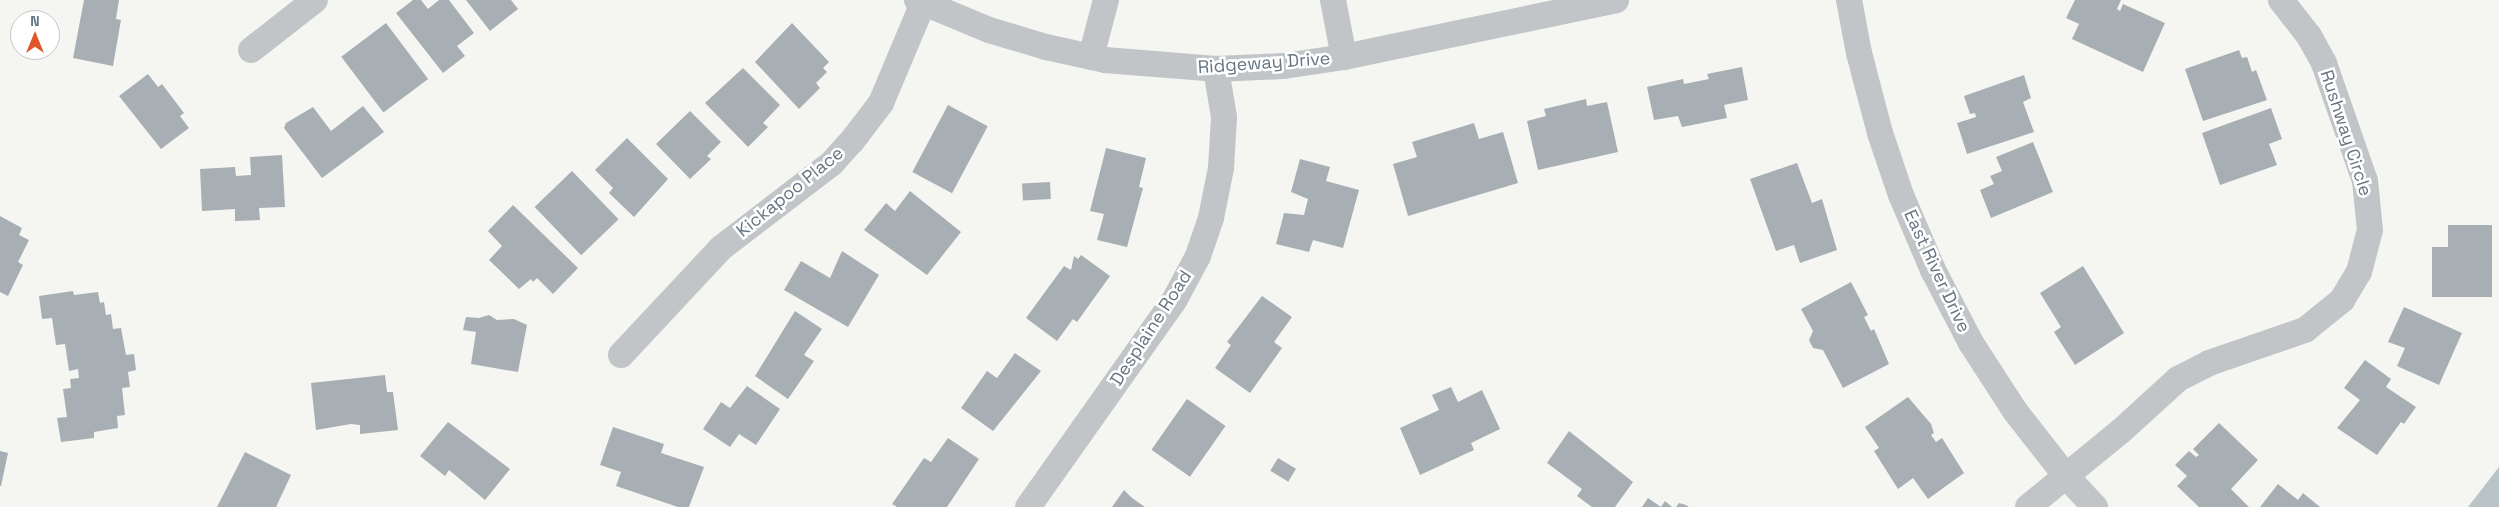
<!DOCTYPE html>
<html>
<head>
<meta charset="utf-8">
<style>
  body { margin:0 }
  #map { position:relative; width:2499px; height:507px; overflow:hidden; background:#f5f6f2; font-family:"Space Grotesk",sans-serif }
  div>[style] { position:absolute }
  .water>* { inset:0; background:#b8c4c8 }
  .building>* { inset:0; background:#a7afb4; transform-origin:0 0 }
  .minor>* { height:26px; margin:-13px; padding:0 13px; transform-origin:13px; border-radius:13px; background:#c1c5c8 }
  span { translate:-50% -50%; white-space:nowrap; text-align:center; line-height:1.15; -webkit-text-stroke:5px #fff; paint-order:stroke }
  .street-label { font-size:18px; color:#657582 }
  .north { position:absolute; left:10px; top:10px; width:50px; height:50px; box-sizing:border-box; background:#fff; border:1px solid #c1c8cd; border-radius:50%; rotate:0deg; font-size:14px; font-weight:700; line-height:20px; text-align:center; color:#657582 }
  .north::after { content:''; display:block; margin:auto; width:18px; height:22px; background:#df5729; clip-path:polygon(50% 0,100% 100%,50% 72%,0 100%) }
</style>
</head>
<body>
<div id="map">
  <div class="water">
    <i style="clip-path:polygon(2499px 467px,2499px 507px,2468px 507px)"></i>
  </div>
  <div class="building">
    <i style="clip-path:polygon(84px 0,119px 0,116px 19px,121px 20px,113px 66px,73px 58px)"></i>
    <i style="clip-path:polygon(413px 0,421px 0,428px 9px,439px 0,449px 0,474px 33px,457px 46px,465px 56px,443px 73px,396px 13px)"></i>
    <i style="clip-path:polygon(466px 0,511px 0,518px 9px,490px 31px)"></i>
    <i style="clip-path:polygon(2075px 0,2121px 0,2117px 9px,2120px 11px,2123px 4px,2165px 23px,2143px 72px,2072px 39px,2079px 24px,2066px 18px)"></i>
    <i style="left:386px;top:23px;width:70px;height:56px;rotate:53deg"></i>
    <i style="clip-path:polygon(792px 23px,829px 62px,823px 68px,827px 72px,816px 83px,820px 88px,799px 109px,755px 62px)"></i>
    <i style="clip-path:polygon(2239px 50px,2242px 58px,2247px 57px,2252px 72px,2256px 70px,2267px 100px,2203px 121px,2185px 69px)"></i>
    <i style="clip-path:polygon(1742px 67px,1748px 100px,1724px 105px,1727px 118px,1682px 127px,1678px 116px,1654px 120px,1647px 87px,1683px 79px,1684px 84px,1709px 79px,1707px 74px)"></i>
    <i style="clip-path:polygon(743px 68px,780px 105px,763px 123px,768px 127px,748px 147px,705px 103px)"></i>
    <i style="clip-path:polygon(148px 74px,158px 87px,162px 84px,184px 113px,180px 116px,189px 128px,161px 149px,119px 96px)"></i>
    <i style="clip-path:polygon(2024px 75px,2031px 98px,2023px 102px,2034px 132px,1967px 154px,1957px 123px,1976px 117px,1975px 113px,1970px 114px,1964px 96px)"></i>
    <i style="clip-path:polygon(1586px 99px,1587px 106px,1607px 102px,1618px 152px,1538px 170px,1527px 121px,1546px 116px,1544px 109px)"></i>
    <i style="left:948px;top:105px;width:45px;height:76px;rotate:28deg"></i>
    <i style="clip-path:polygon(363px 106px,384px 132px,322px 178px,284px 128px,286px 123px,313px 107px,331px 131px)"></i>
    <i style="clip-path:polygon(2271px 108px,2282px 139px,2269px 144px,2277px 165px,2220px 185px,2202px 133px)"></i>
    <i style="clip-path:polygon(690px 111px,721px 142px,707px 156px,711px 159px,690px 179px,656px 144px)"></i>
    <i style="clip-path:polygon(1474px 123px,1479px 139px,1503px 132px,1518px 183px,1408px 216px,1393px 164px,1417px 157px,1412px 142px)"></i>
    <i style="clip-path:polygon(627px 138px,668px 179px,634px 217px,609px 193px,613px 188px,595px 170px)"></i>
    <i style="clip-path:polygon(2033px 142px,2053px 192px,1991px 218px,1980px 190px,1994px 184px,1990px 176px,2002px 171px,1996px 157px)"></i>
    <i style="clip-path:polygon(1106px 148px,1146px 158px,1139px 187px,1143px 188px,1127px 247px,1097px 240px,1104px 214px,1090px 211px)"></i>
    <i style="clip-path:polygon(282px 155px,285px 207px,259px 208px,260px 220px,235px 221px,235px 209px,202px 211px,200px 169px,235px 167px,236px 176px,251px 175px,250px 157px)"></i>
    <i style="clip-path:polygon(1300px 159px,1330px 167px,1326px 181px,1359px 190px,1343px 248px,1313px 240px,1309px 252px,1276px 244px,1284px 213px,1304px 215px,1308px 199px,1291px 192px)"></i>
    <i style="clip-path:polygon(1797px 163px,1812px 203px,1822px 199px,1837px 250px,1800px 263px,1794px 245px,1776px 251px,1750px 179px)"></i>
    <i style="left:572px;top:171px;width:67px;height:52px;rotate:46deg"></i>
    <i style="left:1050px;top:182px;width:17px;height:28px;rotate:87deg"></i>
    <i style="clip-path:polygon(910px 191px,961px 232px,927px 275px,864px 230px,886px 203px,895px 211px)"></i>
    <i style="clip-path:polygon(513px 205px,578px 268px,553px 294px,537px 278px,533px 282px,531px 279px,519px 289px,489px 260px,502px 246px,488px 231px)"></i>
    <i style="clip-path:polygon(0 216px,22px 228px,19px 235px,29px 240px,18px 262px,23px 265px,8px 296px,0 292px)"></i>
    <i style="clip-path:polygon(2448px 225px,2492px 225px,2492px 297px,2432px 297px,2432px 247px,2448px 247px)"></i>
    <i style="clip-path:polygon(842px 251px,879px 275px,848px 327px,784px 290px,801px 261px,830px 278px)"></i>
    <i style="clip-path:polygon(1081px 255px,1110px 276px,1077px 322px,1073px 319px,1057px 341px,1026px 318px,1064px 266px,1071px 270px,1074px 256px,1078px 259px)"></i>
    <i style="clip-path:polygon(2083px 266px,2124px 333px,2075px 365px,2054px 332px,2061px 327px,2040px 293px)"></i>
    <i style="clip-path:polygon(1851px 282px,1868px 315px,1864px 317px,1871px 331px,1874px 329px,1889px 364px,1843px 388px,1823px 350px,1813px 348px,1809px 340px,1813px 331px,1801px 309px)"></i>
    <i style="clip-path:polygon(73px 291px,74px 295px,98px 292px,100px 303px,104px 302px,106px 315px,111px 314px,113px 329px,121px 328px,126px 355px,134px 354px,136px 370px,128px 372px,130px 387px,122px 388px,125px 415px,117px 416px,118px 428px,94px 432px,94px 438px,61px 442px,57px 418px,67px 417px,63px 389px,71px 388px,70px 379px,79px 378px,78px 369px,69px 371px,65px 344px,56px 345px,52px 318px,42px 319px,39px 296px)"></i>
    <i style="clip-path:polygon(1262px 296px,1292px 317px,1274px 342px,1282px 348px,1250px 393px,1215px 368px,1231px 345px,1227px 342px)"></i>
    <i style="clip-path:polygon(2404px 307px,2462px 333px,2439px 385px,2397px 366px,2405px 348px,2388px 342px)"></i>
    <i style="clip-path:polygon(795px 311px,822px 329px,804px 355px,814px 361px,788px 399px,755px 376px)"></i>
    <i style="clip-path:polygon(489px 315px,497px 320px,514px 319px,527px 325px,518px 372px,471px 364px,476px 332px,463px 330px,466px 317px,479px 318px)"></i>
    <i style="clip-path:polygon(1015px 353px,1041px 371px,993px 431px,961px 408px,987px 371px,997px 378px)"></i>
    <i style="clip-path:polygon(2365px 360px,2391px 379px,2386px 387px,2416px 407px,2404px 424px,2401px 422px,2377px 455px,2337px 428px,2360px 400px,2344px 388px)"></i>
    <i style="clip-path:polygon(385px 375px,387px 392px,393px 392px,398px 430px,360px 434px,360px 425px,351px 424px,316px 430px,311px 383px)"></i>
    <i style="clip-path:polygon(747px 386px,780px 409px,756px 445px,739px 434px,730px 447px,703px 429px,721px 402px,730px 408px)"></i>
    <i style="clip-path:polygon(1451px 387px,1458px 402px,1482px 390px,1500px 429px,1471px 443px,1474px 450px,1420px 475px,1400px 428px,1439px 410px,1432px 395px)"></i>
    <i style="clip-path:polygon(1908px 397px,1931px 424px,1934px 433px,1931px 435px,1936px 442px,1942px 438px,1964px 473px,1928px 499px,1913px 478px,1898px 489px,1874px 451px,1879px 448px,1865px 427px)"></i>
    <i style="left:1187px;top:399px;width:47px;height:62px;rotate:35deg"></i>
    <i style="clip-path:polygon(448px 422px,510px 469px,485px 500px,449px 470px,445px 476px,420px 456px)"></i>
    <i style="clip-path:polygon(2219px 423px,2258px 460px,2231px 489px,2249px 507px,2199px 507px,2177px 486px,2187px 476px,2175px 465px,2189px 451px,2196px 457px,2199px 455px,2193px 449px)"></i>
    <i style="clip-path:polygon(613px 427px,664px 444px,661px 453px,704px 467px,689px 507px,678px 507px,616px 486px,621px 472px,600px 465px)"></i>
    <i style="clip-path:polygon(1569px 431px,1633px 482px,1615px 507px,1592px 507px,1577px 496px,1582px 489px,1547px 463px)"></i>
    <i style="clip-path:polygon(948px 438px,979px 459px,947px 507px,897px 507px,892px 504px,924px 458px,931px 462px)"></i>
    <i style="clip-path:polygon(0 451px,8px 453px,1px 486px,0 486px)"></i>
    <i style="clip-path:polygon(245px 452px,291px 475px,276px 507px,217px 507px)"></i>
    <i style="left:1278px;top:458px;width:21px;height:15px;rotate:31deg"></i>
    <i style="clip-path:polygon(2278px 484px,2298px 500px,2303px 493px,2320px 507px,2260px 507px)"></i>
    <i style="clip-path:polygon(1124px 490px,1132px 498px,1145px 507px,1112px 507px)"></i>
    <i style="clip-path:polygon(1648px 498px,1661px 507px,1665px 501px,1672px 507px,1642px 507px)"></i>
    <i style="clip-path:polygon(1679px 503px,1686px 505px,1689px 507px,1676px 507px)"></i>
  </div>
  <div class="minor">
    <i style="left:917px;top:0;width:78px;rotate:22.6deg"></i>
    <i style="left:989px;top:30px;width:59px;rotate:16.6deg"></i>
    <i style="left:1046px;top:47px;width:60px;rotate:12.4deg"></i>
    <i style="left:1105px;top:60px;width:111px;rotate:4.6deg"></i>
    <i style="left:1216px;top:69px;width:68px;rotate:-2.5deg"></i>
    <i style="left:1284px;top:66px;width:61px;rotate:-8.5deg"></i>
    <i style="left:1344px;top:57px;width:278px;rotate:-11.8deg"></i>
    <i style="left:1333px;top:0;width:58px;rotate:79.1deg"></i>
    <i style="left:1849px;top:0;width:54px;rotate:79.3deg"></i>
    <i style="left:1859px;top:53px;width:83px;rotate:75.3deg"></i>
    <i style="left:1880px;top:133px;width:65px;rotate:71.3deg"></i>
    <i style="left:1901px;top:195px;width:82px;rotate:66.9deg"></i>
    <i style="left:1933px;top:270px;width:82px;rotate:62.5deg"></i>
    <i style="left:1971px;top:343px;width:81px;rotate:57.1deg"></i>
    <i style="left:2015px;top:411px;width:81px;rotate:52deg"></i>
    <i style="left:2065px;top:475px;width:44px;rotate:46.8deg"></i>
    <i style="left:251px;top:50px;width:81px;rotate:-38deg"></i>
    <i style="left:1091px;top:57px;width:59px;rotate:-75.3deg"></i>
    <i style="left:621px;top:355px;width:146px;rotate:-46.9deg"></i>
    <i style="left:721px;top:248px;width:138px;rotate:-37.4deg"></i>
    <i style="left:831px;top:164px;width:31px;rotate:-48deg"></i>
    <i style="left:852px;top:141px;width:48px;rotate:-52.7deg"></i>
    <i style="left:881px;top:103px;width:108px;rotate:-67.2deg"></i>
    <i style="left:1028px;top:507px;width:252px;rotate:-54.7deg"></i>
    <i style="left:1174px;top:301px;width:51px;rotate:-61.9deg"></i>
    <i style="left:1198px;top:256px;width:40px;rotate:-71.1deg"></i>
    <i style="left:1211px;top:218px;width:51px;rotate:-78.7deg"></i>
    <i style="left:1221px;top:168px;width:51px;rotate:-86.6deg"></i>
    <i style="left:1224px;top:117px;width:49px;rotate:-99.5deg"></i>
    <i style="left:2028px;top:507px;width:120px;rotate:-39.3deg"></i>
    <i style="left:2121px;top:431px;width:77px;rotate:-42.4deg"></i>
    <i style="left:2178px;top:379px;width:35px;rotate:-27deg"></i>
    <i style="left:2209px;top:363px;width:102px;rotate:-19deg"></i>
    <i style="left:2305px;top:330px;width:48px;rotate:-39deg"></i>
    <i style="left:2342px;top:300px;width:33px;rotate:-59deg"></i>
    <i style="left:2359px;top:272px;width:43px;rotate:-75.3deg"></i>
    <i style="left:2370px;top:230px;width:49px;rotate:-95.8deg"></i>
    <i style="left:2365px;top:181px;width:125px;rotate:-109.2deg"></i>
    <i style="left:2324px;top:63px;width:31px;rotate:-119deg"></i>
    <i style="left:2309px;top:36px;width:46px;rotate:-127.9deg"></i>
  </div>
  <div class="street-label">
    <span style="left:1264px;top:63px;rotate:-4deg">Ridgeway Drive</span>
    <span style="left:2346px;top:133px;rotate:72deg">Rushway Circle</span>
    <span style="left:790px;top:192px;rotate:-39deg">Kickapoo Place</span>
    <span style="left:1937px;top:271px;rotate:65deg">East River Drive</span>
    <span style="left:1151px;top:328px;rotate:-57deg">Desplaine Road</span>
  </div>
  <div class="north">N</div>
</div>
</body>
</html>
